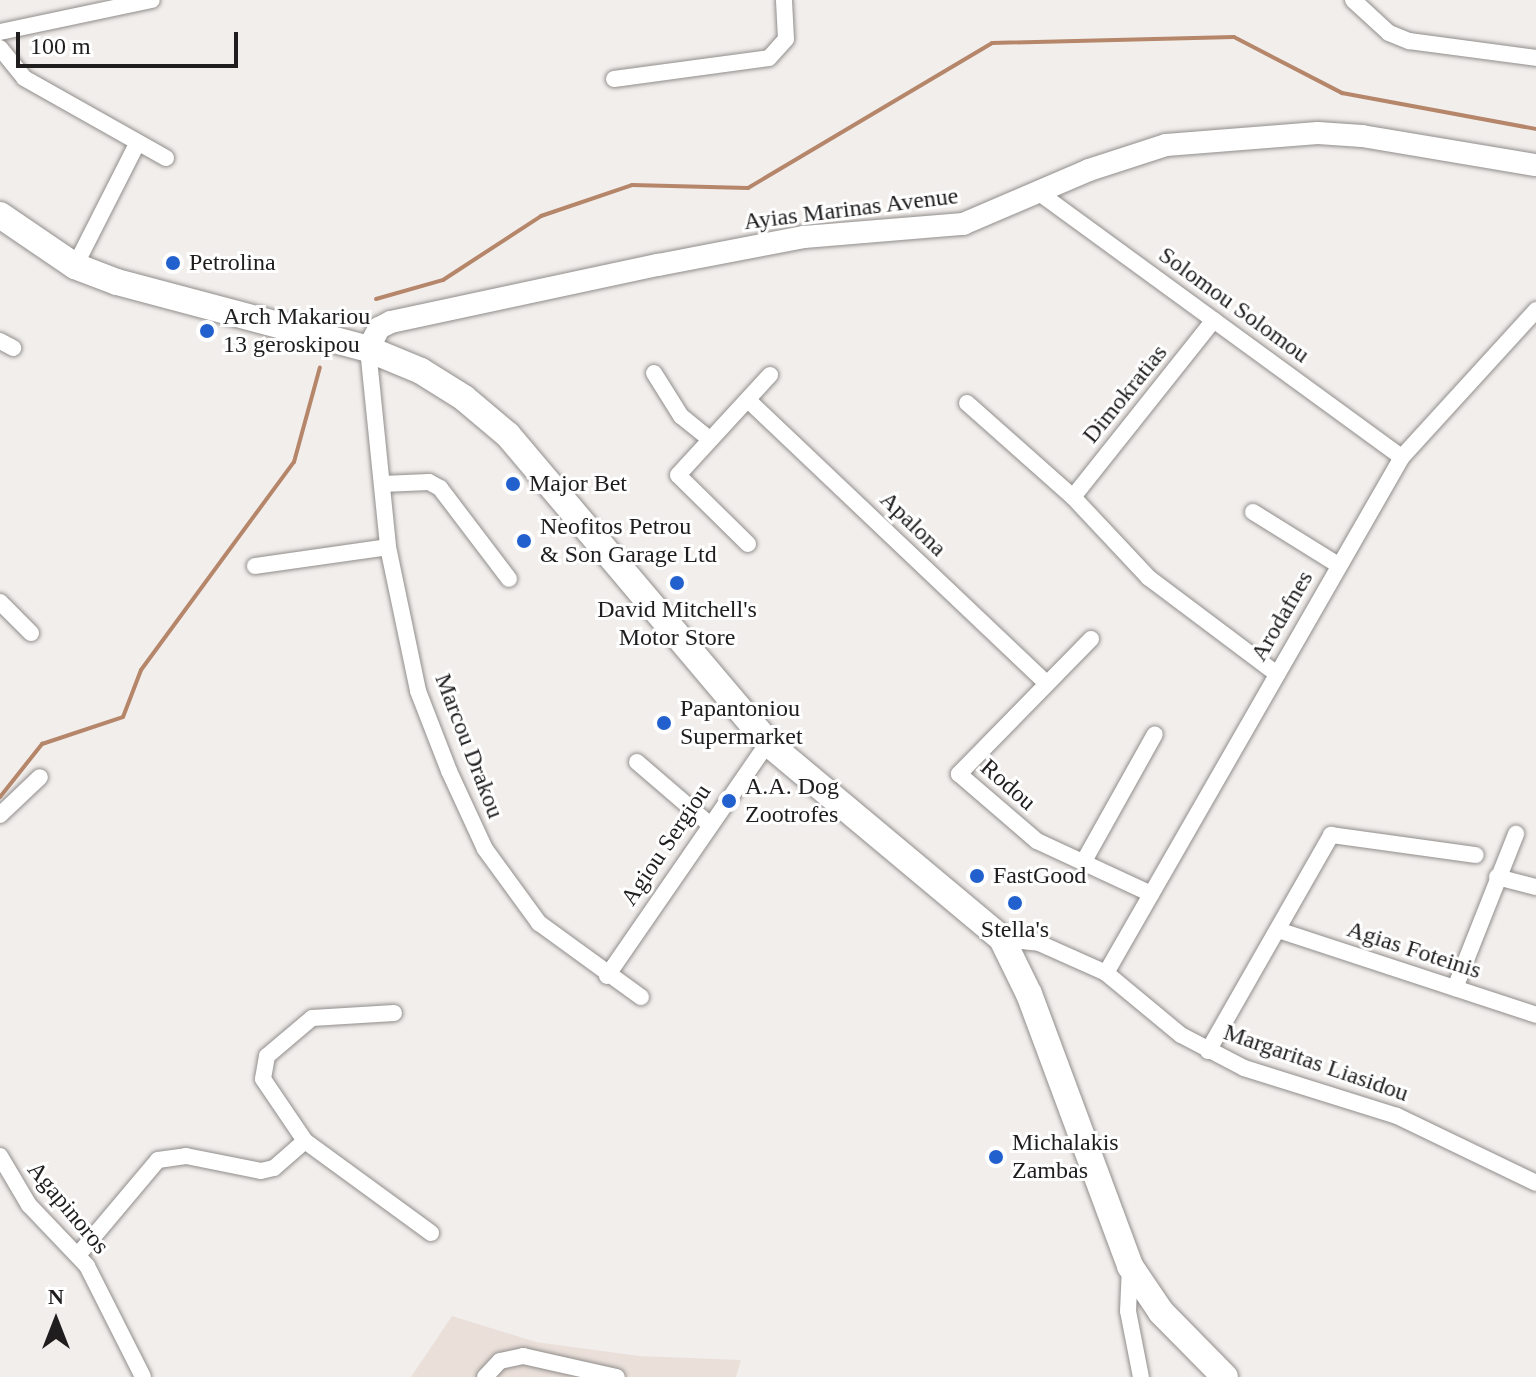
<!DOCTYPE html>
<html>
<head>
<meta charset="utf-8">
<style>
  body { margin:0 }
  #map { position:relative; width:1536px; height:1377px; overflow:hidden; background:#f2eeec; font-family:Georgia,serif }
  div>[style] { position:absolute }
  .built>* { inset:0; background:#eadfd9 }
  .stream>* { height:4px; margin:-2px; padding:0 2px; transform-origin:2px; border-radius:2px; background:#b5866a }
  .roads { filter:drop-shadow(0 0 2px #908d8b) drop-shadow(0 0 2px #908d8b) }
  .street>* { height:16px; margin:-8px; padding:0 8px; transform-origin:8px; border-radius:8px; background:#fff }
  .secondary>* { height:22px; margin:-11px; padding:0 11px; transform-origin:11px; border-radius:11px; background:#fff }
  .primary>* { height:26px; margin:-13px; padding:0 13px; transform-origin:13px; border-radius:13px; background:#fff }
  .dots>* { width:22px; height:22px; translate:-50% -50%; box-sizing:border-box; border:4px solid #fff; border-radius:50% }
  span { translate:-50% -50%; white-space:nowrap; text-align:center; line-height:1.15; -webkit-text-stroke:6px #fff; paint-order:stroke }
  .street-label { font-size:24px; color:#1f1d1d }
  .poi-label { font-size:24px; color:#1f1d1d }
  .left { translate:0 -50%; text-align:left }
  .north { position:absolute; left:16px; top:1281px; width:80px; height:80px; -webkit-text-stroke:6px #fff; paint-order:stroke; rotate:0deg; font-size:22px; font-weight:700; line-height:32px; text-align:center; color:#1f1d1d }
  .north::after { content:''; display:block; margin:auto; width:28px; height:36px; background:#1f1d1d; clip-path:polygon(50% 0,100% 100%,50% 72%,0 100%) }
  .scale { position:absolute; left:16px; top:32px; width:222px; height:36px; box-sizing:border-box; border:4px solid #1f1d1d; border-top:0; padding-left:10px; font-size:24px; line-height:28px; white-space:nowrap; color:#1f1d1d; -webkit-text-stroke:6px #fff; paint-order:stroke }
</style>
</head>
<body>
<div id="map">
  <div class="built">
    <i style="clip-path:polygon(452px 1316px,536px 1342px,639px 1356px,741px 1360px,736px 1377px,411px 1377px)"></i>
  </div>
  <div class="stream">
    <i style="left:376px;top:299px;width:70px;rotate:-15.8deg"></i>
    <i style="left:443px;top:280px;width:117px;rotate:-33.1deg"></i>
    <i style="left:541px;top:216px;width:96px;rotate:-18.8deg"></i>
    <i style="left:632px;top:185px;width:116px;rotate:1.5deg"></i>
    <i style="left:748px;top:188px;width:284px;rotate:-30.7deg"></i>
    <i style="left:992px;top:43px;width:242px;rotate:-1.4deg"></i>
    <i style="left:1234px;top:37px;width:122px;rotate:27.4deg"></i>
    <i style="left:1342px;top:93px;width:197px;rotate:10.5deg"></i>
    <i style="left:0;top:797px;width:68px;rotate:-51.6deg"></i>
    <i style="left:42px;top:744px;width:85px;rotate:-18.4deg"></i>
    <i style="left:123px;top:717px;width:50px;rotate:-69deg"></i>
    <i style="left:141px;top:670px;width:258px;rotate:-53.7deg"></i>
    <i style="left:294px;top:462px;width:98px;rotate:-74.7deg"></i>
  </div>
  <div class="roads">
    <div class="street">
      <i style="left:1353px;top:0;width:49px;rotate:42.5deg"></i>
      <i style="left:1389px;top:33px;width:22px;rotate:22deg"></i>
      <i style="left:1409px;top:41px;width:128px;rotate:7.6deg"></i>
      <i style="left:0;top:32px;width:155px;rotate:-11.9deg"></i>
      <i style="left:0;top:48px;width:38px;rotate:51deg"></i>
      <i style="left:24px;top:78px;width:163px;rotate:29.4deg"></i>
      <i style="left:614px;top:79px;width:156px;rotate:-7.7deg"></i>
      <i style="left:769px;top:58px;width:25px;rotate:-48deg"></i>
      <i style="left:786px;top:39px;width:39px;rotate:-93deg"></i>
      <i style="left:1038px;top:192px;width:450px;rotate:36.1deg"></i>
      <i style="left:75px;top:266px;width:137px;rotate:-63.1deg"></i>
      <i style="left:0;top:341px;width:15px;rotate:28deg"></i>
      <i style="left:368px;top:349px;width:199px;rotate:84.2deg"></i>
      <i style="left:388px;top:547px;width:147px;rotate:78.2deg"></i>
      <i style="left:418px;top:691px;width:86px;rotate:68.8deg"></i>
      <i style="left:449px;top:771px;width:86px;rotate:65.2deg"></i>
      <i style="left:485px;top:849px;width:92px;rotate:53.9deg"></i>
      <i style="left:539px;top:923px;width:126px;rotate:36deg"></i>
      <i style="left:654px;top:373px;width:51px;rotate:57.9deg"></i>
      <i style="left:681px;top:416px;width:36px;rotate:39deg"></i>
      <i style="left:748px;top:400px;width:410px;rotate:43.5deg"></i>
      <i style="left:967px;top:403px;width:142px;rotate:41.6deg"></i>
      <i style="left:1073px;top:497px;width:111px;rotate:46.8deg"></i>
      <i style="left:1149px;top:578px;width:160px;rotate:36.9deg"></i>
      <i style="left:382px;top:484px;width:47px;rotate:-2.4deg"></i>
      <i style="left:429px;top:482px;width:13px;rotate:29deg"></i>
      <i style="left:440px;top:488px;width:114px;rotate:52.8deg"></i>
      <i style="left:1073px;top:497px;width:226px;rotate:-51.5deg"></i>
      <i style="left:1253px;top:512px;width:100px;rotate:31.9deg"></i>
      <i style="left:748px;top:544px;width:98px;rotate:-135.4deg"></i>
      <i style="left:678px;top:475px;width:136px;rotate:-47.4deg"></i>
      <i style="left:255px;top:566px;width:134px;rotate:-8.1deg"></i>
      <i style="left:0;top:602px;width:44px;rotate:45deg"></i>
      <i style="left:1091px;top:639px;width:189px;rotate:134.4deg"></i>
      <i style="left:959px;top:774px;width:103px;rotate:40.7deg"></i>
      <i style="left:1037px;top:841px;width:126px;rotate:24.9deg"></i>
      <i style="left:637px;top:762px;width:94px;rotate:40.7deg"></i>
      <i style="left:0;top:815px;width:55px;rotate:-43.5deg"></i>
      <i style="left:1084px;top:861px;width:145px;rotate:-60.8deg"></i>
      <i style="left:1497px;top:877px;width:40px;rotate:14.4deg"></i>
      <i style="left:1278px;top:930px;width:272px;rotate:18.2deg"></i>
      <i style="left:1002px;top:939px;width:37px;rotate:6deg"></i>
      <i style="left:1039px;top:943px;width:73px;rotate:24.1deg"></i>
      <i style="left:1106px;top:973px;width:97px;rotate:39.6deg"></i>
      <i style="left:1181px;top:1035px;width:71px;rotate:27.6deg"></i>
      <i style="left:1244px;top:1068px;width:160px;rotate:17.4deg"></i>
      <i style="left:1397px;top:1116px;width:154px;rotate:25.7deg"></i>
      <i style="left:1106px;top:973px;width:595px;rotate:-60.16deg"></i>
      <i style="left:1402px;top:457px;width:199px;rotate:-47.6deg"></i>
      <i style="left:607px;top:976px;width:283px;rotate:-55.4deg"></i>
      <i style="left:1455px;top:988px;width:166px;rotate:-68.4deg"></i>
      <i style="left:394px;top:1013px;width:82px;rotate:176.5deg"></i>
      <i style="left:312px;top:1018px;width:59px;rotate:139.8deg"></i>
      <i style="left:267px;top:1056px;width:23px;rotate:100deg"></i>
      <i style="left:263px;top:1079px;width:75px;rotate:55.9deg"></i>
      <i style="left:305px;top:1141px;width:156px;rotate:36.1deg"></i>
      <i style="left:1208px;top:1051px;width:249px;rotate:-60.3deg"></i>
      <i style="left:1331px;top:835px;width:146px;rotate:7.9deg"></i>
      <i style="left:0;top:1156px;width:57px;rotate:59.4deg"></i>
      <i style="left:29px;top:1205px;width:84px;rotate:46.4deg"></i>
      <i style="left:87px;top:1266px;width:124px;rotate:63.2deg"></i>
      <i style="left:78px;top:1255px;width:124px;rotate:-49.9deg"></i>
      <i style="left:158px;top:1160px;width:28px;rotate:-8deg"></i>
      <i style="left:186px;top:1156px;width:76px;rotate:11.3deg"></i>
      <i style="left:261px;top:1171px;width:13px;rotate:-13deg"></i>
      <i style="left:274px;top:1168px;width:41px;rotate:-41.1deg"></i>
      <i style="left:1130px;top:1266px;width:45px;rotate:92.5deg"></i>
      <i style="left:1128px;top:1311px;width:67px;rotate:78.9deg"></i>
      <i style="left:485px;top:1377px;width:22px;rotate:-47deg"></i>
      <i style="left:500px;top:1361px;width:24px;rotate:-12deg"></i>
      <i style="left:523px;top:1356px;width:96px;rotate:12.6deg"></i>
    </div>
    <div class="secondary">
      <i style="left:368px;top:349px;width:24px;rotate:-62deg"></i>
      <i style="left:379px;top:328px;width:13px;rotate:-27deg"></i>
      <i style="left:391px;top:322px;width:273px;rotate:-12.1deg"></i>
      <i style="left:658px;top:265px;width:149px;rotate:-10.9deg"></i>
      <i style="left:804px;top:237px;width:160px;rotate:-4.7deg"></i>
      <i style="left:963px;top:224px;width:137px;rotate:-23.2deg"></i>
      <i style="left:1089px;top:170px;width:81px;rotate:-18deg"></i>
      <i style="left:1166px;top:145px;width:152px;rotate:-4.5deg"></i>
      <i style="left:1318px;top:133px;width:44px;rotate:3.9deg"></i>
      <i style="left:1362px;top:136px;width:176px;rotate:9.5deg"></i>
    </div>
    <div class="primary">
      <i style="left:0;top:215px;width:91px;rotate:34.2deg"></i>
      <i style="left:75px;top:266px;width:45px;rotate:20.9deg"></i>
      <i style="left:117px;top:282px;width:260px;rotate:14.9deg"></i>
      <i style="left:368px;top:349px;width:57px;rotate:22.5deg"></i>
      <i style="left:421px;top:371px;width:51px;rotate:32.1deg"></i>
      <i style="left:464px;top:398px;width:57px;rotate:40.1deg"></i>
      <i style="left:508px;top:435px;width:403px;rotate:49.8deg"></i>
      <i style="left:768px;top:743px;width:305px;rotate:39.9deg"></i>
      <i style="left:1002px;top:939px;width:61px;rotate:63.9deg"></i>
      <i style="left:1029px;top:994px;width:290px;rotate:69.6deg"></i>
      <i style="left:1130px;top:1266px;width:55px;rotate:56deg"></i>
      <i style="left:1161px;top:1312px;width:91px;rotate:45.4deg"></i>
    </div>
  </div>
  <div class="dots">
    <i style="left:173px;top:263px;background:#2261cd"></i>
    <i style="left:207px;top:331px;background:#2261cd"></i>
    <i style="left:513px;top:484px;background:#2261cd"></i>
    <i style="left:524px;top:541px;background:#2261cd"></i>
    <i style="left:677px;top:583px;background:#2261cd"></i>
    <i style="left:664px;top:723px;background:#2261cd"></i>
    <i style="left:729px;top:801px;background:#2261cd"></i>
    <i style="left:977px;top:876px;background:#2261cd"></i>
    <i style="left:1015px;top:903px;background:#2261cd"></i>
    <i style="left:996px;top:1157px;background:#2261cd"></i>
  </div>
  <div class="street-label">
    <span style="left:851px;top:209px;rotate:-7deg">Ayias Marinas Avenue</span>
    <span style="left:1234px;top:305px;rotate:36deg">Solomou Solomou</span>
    <span style="left:1125px;top:394px;rotate:-51deg">Dimokratias</span>
    <span style="left:913px;top:524px;rotate:44deg">Apalona</span>
    <span style="left:1282px;top:616px;rotate:-60deg">Arodafnes</span>
    <span style="left:469px;top:746px;rotate:69deg">Marcou Drakou</span>
    <span style="left:1008px;top:785px;rotate:41deg">Rodou</span>
    <span style="left:666px;top:845px;rotate:-56deg">Agiou Sergiou</span>
    <span style="left:1414px;top:950px;rotate:18deg">Agias Foteinis</span>
    <span style="left:1316px;top:1063px;rotate:19deg">Margaritas Liasidou</span>
    <span style="left:68px;top:1208px;rotate:50deg">Agapinoros</span>
  </div>
  <div class="poi-label">
    <span class="left" style="left:189px;top:263px">Petrolina</span>
    <span class="left" style="left:223px;top:331px">Arch Makariou<br>13 geroskipou</span>
    <span class="left" style="left:529px;top:484px">Major Bet</span>
    <span class="left" style="left:540px;top:541px">Neofitos Petrou<br>&amp; Son Garage Ltd</span>
    <span style="left:677px;top:624px">David Mitchell's<br>Motor Store</span>
    <span class="left" style="left:680px;top:723px">Papantoniou<br>Supermarket</span>
    <span class="left" style="left:745px;top:801px">A.A. Dog<br>Zootrofes</span>
    <span class="left" style="left:993px;top:876px">FastGood</span>
    <span style="left:1015px;top:930px">Stella's</span>
    <span class="left" style="left:1012px;top:1157px">Michalakis<br>Zambas</span>
  </div>
  <div class="north">N</div>
  <div class="scale">100 m</div>
</div>
</body>
</html>
